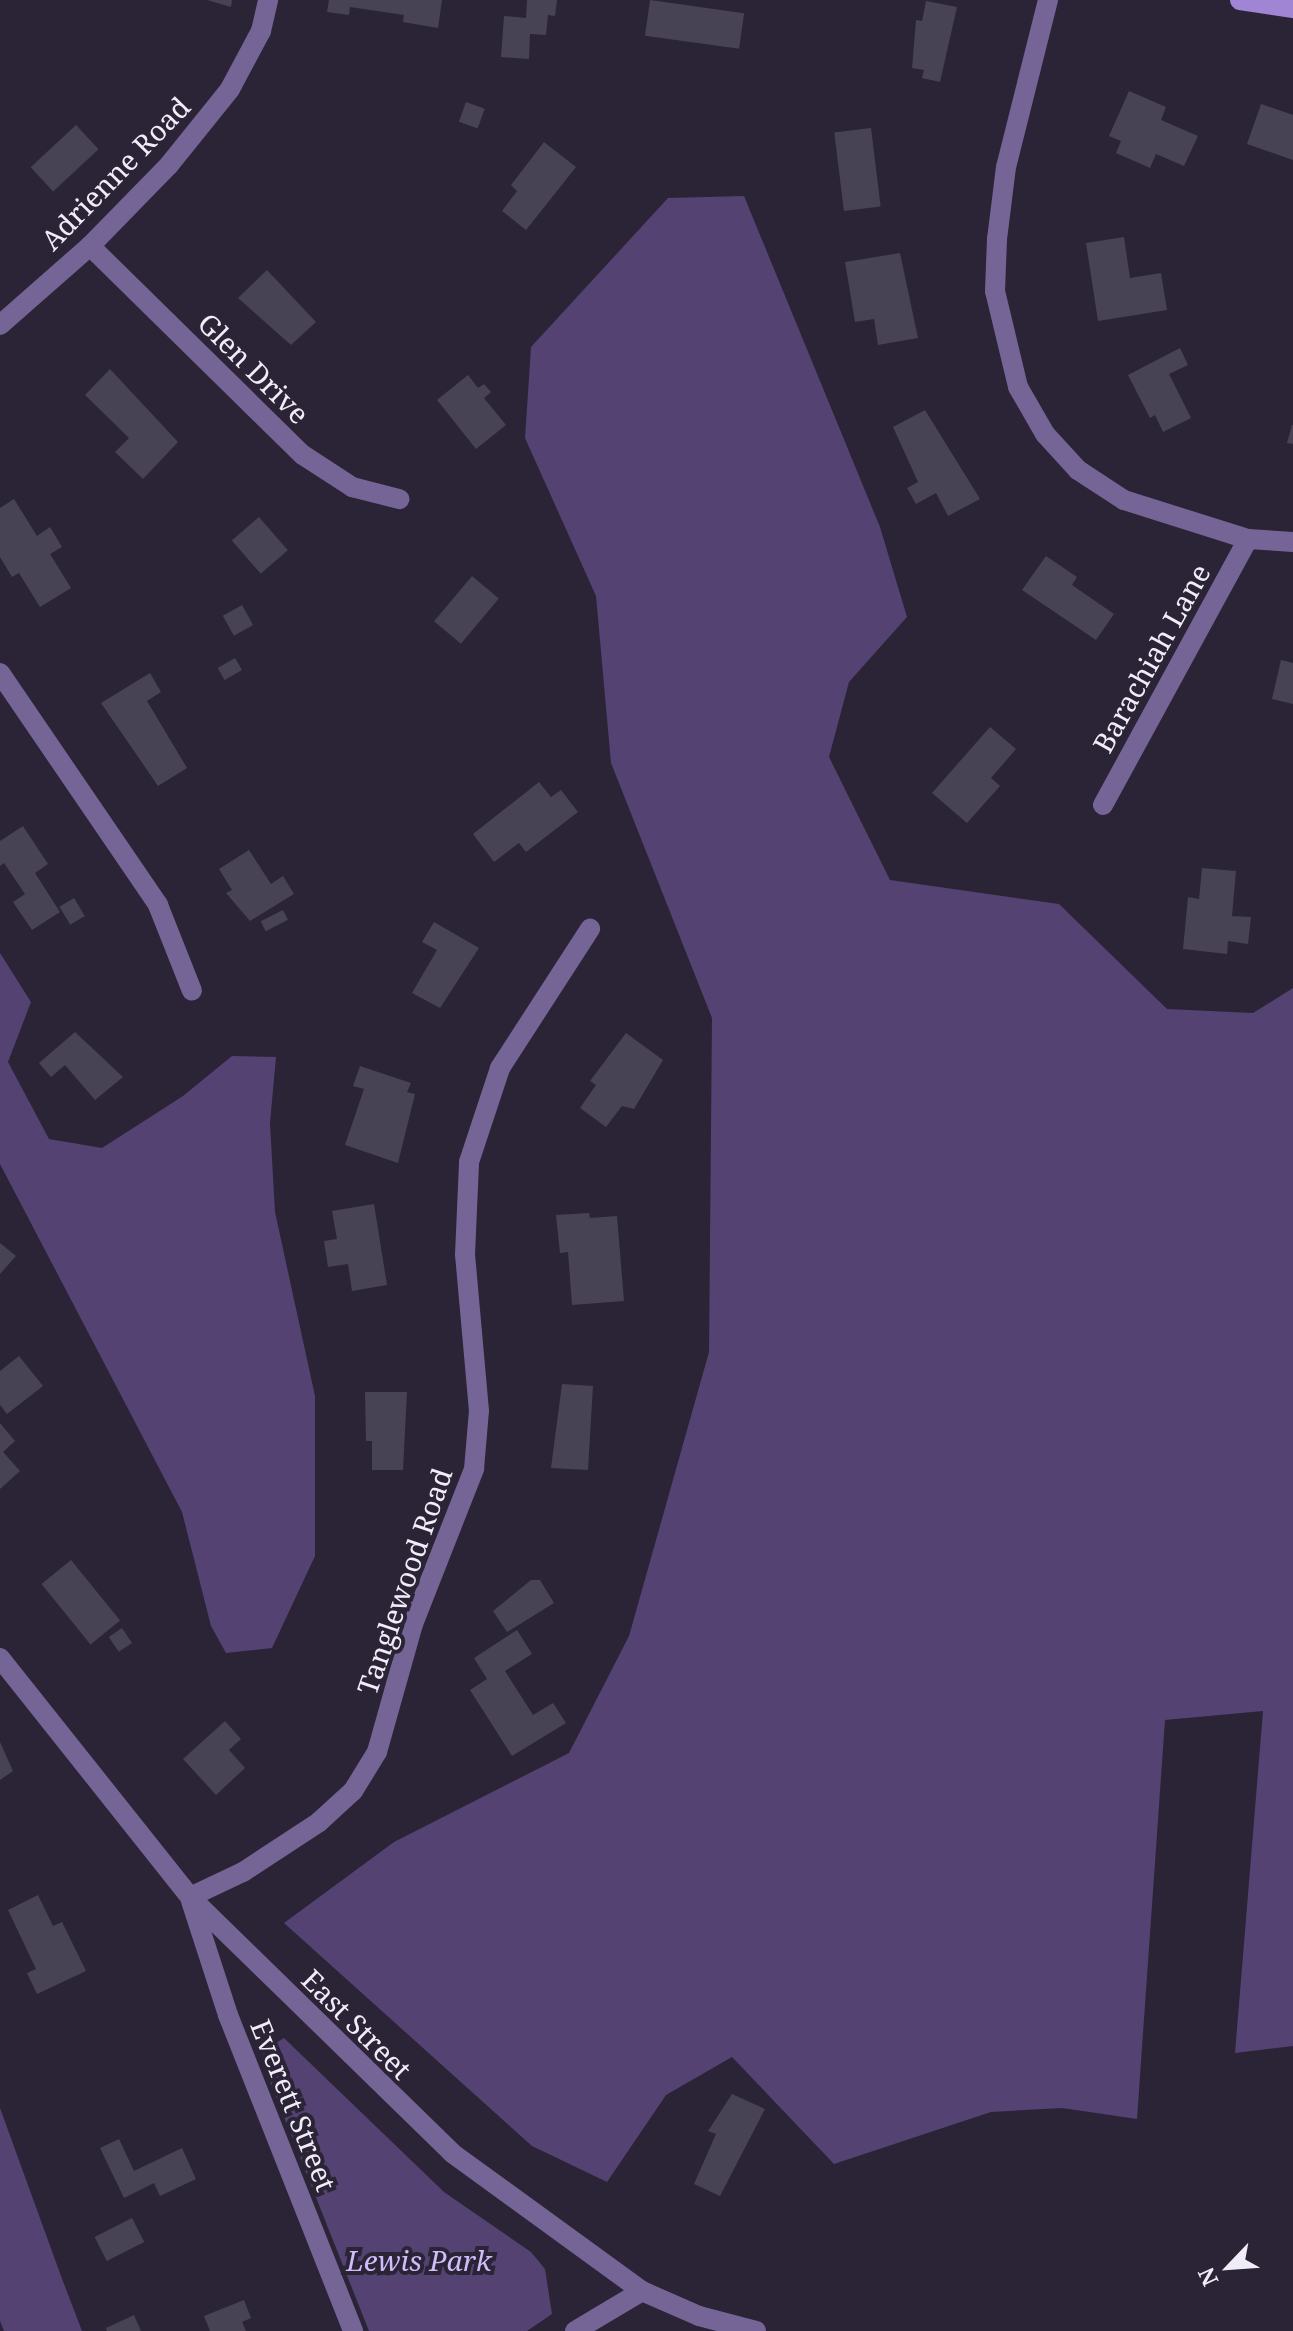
<!DOCTYPE html>
<html>
<head>
<meta charset="utf-8">
<style>
  body { margin:0 }
  #map { position:relative; width:1293px; height:2331px; overflow:hidden; background:#2a2436; font-family:"Noto Serif",serif }
  div>[style] { position:absolute }
  .green>* { inset:0; background:#534272 }
  .building>* { inset:0; background:#484255; transform-origin:0 0 }
  .minor>* { height:20px; margin:-10px; padding:0 10px; transform-origin:10px; border-radius:10px; background:#756496 }
  .tertiary>* { height:20px; margin:-10px; padding:0 10px; transform-origin:10px; border-radius:10px; background:#756496 }
  .secondary>* { height:20px; margin:-10px; padding:0 10px; transform-origin:10px; border-radius:10px; background:#a085d5 }
  span { translate:-50% -50%; white-space:nowrap; text-align:center; line-height:1.15; -webkit-text-stroke:8px #2a2436; paint-order:stroke }
  .street-label { font-size:28px; color:#f0edf9 }
  .park-label { font-size:28px; color:#cfbcf9; font-style:italic }
  .north { position:absolute; left:1189px; top:2227px; width:80px; height:80px; -webkit-text-stroke:6px #2a2436; paint-order:stroke; rotate:245deg; font-size:22px; font-weight:700; line-height:32px; text-align:center; color:#f0edf9 }
  .north::after { content:''; display:block; margin:auto; width:28px; height:36px; background:#f0edf9; clip-path:polygon(50% 0,100% 100%,50% 72%,0 100%) }
</style>
</head>
<body>
<div id="map">
  <div class="green">
    <i style="clip-path:polygon(744px 196px,880px 527px,907px 617px,849px 682px,829px 757px,890px 880px,1059px 904px,1167px 1009px,1253px 1013px,1293px 988px,1293px 2046px,1235px 2053px,1263px 1711px,1165px 1720px,1137px 2119px,1062px 2108px,991px 2112px,834px 2164px,732px 2057px,666px 2095px,607px 2182px,532px 2146px,284px 1923px,394px 1842px,569px 1753px,629px 1636px,709px 1352px,712px 1018px,611px 763px,596px 596px,525px 438px,531px 347px,668px 198px)"></i>
    <i style="clip-path:polygon(0 953px,31px 1002px,8px 1062px,49px 1139px,102px 1148px,183px 1096px,232px 1056px,276px 1057px,270px 1123px,275px 1212px,315px 1396px,315px 1556px,272px 1648px,226px 1653px,211px 1626px,182px 1512px,0 1164px)"></i>
    <i style="clip-path:polygon(284px 2038px,444px 2192px,531px 2252px,545px 2269px,552px 2314px,527px 2331px,369px 2331px,265px 2069px,263px 2051px)"></i>
    <i style="clip-path:polygon(0 2108px,61px 2276px,82px 2331px,4px 2331px,0 2321px)"></i>
  </div>
  <div class="building">
    <i style="clip-path:polygon(207px 0,232px 0,231px 7px)"></i>
    <i style="clip-path:polygon(329px 0,442px 0,438px 28px,403px 22px,404px 15px,350px 7px,349px 15px,327px 12px)"></i>
    <i style="clip-path:polygon(527px 0,557px 0,555px 16px,548px 15px,546px 35px,530px 34px,529px 59px,501px 57px,504px 16px,526px 18px)"></i>
    <i style="left:650px;top:0;width:95px;height:36px;rotate:8deg"></i>
    <i style="clip-path:polygon(926px 1px,957px 7px,940px 82px,922px 78px,924px 70px,912px 68px,916px 20px,922px 21px)"></i>
    <i style="clip-path:polygon(1129px 91px,1166px 107px,1161px 120px,1198px 136px,1184px 166px,1156px 154px,1150px 168px,1116px 153px,1121px 141px,1109px 136px)"></i>
    <i style="left:466px;top:102px;width:20px;height:21px;rotate:20deg"></i>
    <i style="clip-path:polygon(1261px 104px,1293px 115px,1293px 160px,1247px 144px)"></i>
    <i style="left:76px;top:125px;width:33px;height:62px;rotate:47deg"></i>
    <i style="left:871px;top:128px;width:79px;height:37px;rotate:83deg"></i>
    <i style="clip-path:polygon(544px 142px,576px 167px,526px 230px,502px 211px,517px 191px,511px 185px)"></i>
    <i style="clip-path:polygon(1124px 237px,1130px 278px,1161px 273px,1167px 310px,1098px 321px,1086px 243px)"></i>
    <i style="clip-path:polygon(900px 253px,918px 338px,878px 345px,874px 319px,855px 322px,845px 262px)"></i>
    <i style="clip-path:polygon(267px 270px,316px 322px,291px 345px,238px 298px)"></i>
    <i style="clip-path:polygon(1180px 348px,1188px 365px,1169px 374px,1191px 418px,1163px 432px,1155px 415px,1150px 418px,1128px 375px)"></i>
    <i style="clip-path:polygon(110px 369px,178px 442px,143px 479px,115px 452px,129px 438px,85px 395px)"></i>
    <i style="clip-path:polygon(468px 375px,478px 388px,484px 384px,491px 392px,484px 398px,506px 425px,476px 449px,437px 400px)"></i>
    <i style="clip-path:polygon(925px 410px,980px 499px,948px 516px,936px 493px,916px 504px,907px 488px,918px 482px,893px 427px)"></i>
    <i style="clip-path:polygon(1292px 425px,1293px 425px,1293px 444px,1287px 443px)"></i>
    <i style="clip-path:polygon(14px 499px,37px 536px,50px 527px,62px 547px,50px 554px,71px 588px,40px 607px,19px 573px,12px 577px,0 557px,0 508px)"></i>
    <i style="left:259px;top:517px;width:44px;height:36px;rotate:49deg"></i>
    <i style="clip-path:polygon(1046px 556px,1077px 577px,1072px 585px,1114px 614px,1096px 640px,1022px 590px)"></i>
    <i style="left:472px;top:576px;width:35px;height:59px;rotate:40deg"></i>
    <i style="left:242px;top:605px;width:23px;height:22px;rotate:61deg"></i>
    <i style="left:235px;top:658px;width:14px;height:20px;rotate:60deg"></i>
    <i style="clip-path:polygon(1281px 660px,1293px 663px,1293px 704px,1272px 699px)"></i>
    <i style="clip-path:polygon(150px 673px,161px 692px,147px 701px,187px 768px,158px 786px,101px 703px)"></i>
    <i style="clip-path:polygon(990px 727px,1016px 749px,991px 778px,1000px 786px,967px 823px,932px 793px)"></i>
    <i style="clip-path:polygon(539px 782px,551px 797px,561px 790px,578px 812px,526px 852px,519px 843px,494px 862px,473px 834px)"></i>
    <i style="clip-path:polygon(23px 826px,48px 864px,35px 873px,60px 912px,32px 930px,13px 902px,25px 894px,4px 863px,0 866px,0 841px)"></i>
    <i style="clip-path:polygon(249px 850px,271px 884px,283px 876px,294px 894px,250px 921px,226px 893px,232px 890px,219px 869px)"></i>
    <i style="clip-path:polygon(1202px 868px,1236px 871px,1232px 916px,1251px 917px,1248px 944px,1228px 941px,1227px 954px,1183px 949px,1188px 897px,1199px 899px)"></i>
    <i style="left:74px;top:898px;width:21px;height:17px;rotate:59deg"></i>
    <i style="left:283px;top:910px;width:11px;height:25px;rotate:63deg"></i>
    <i style="clip-path:polygon(434px 922px,479px 948px,440px 1008px,412px 993px,437px 950px,422px 942px)"></i>
    <i style="clip-path:polygon(75px 1032px,123px 1077px,95px 1100px,65px 1065px,51px 1077px,39px 1063px)"></i>
    <i style="clip-path:polygon(626px 1033px,663px 1060px,634px 1109px,622px 1106px,606px 1127px,580px 1108px,596px 1085px,590px 1081px)"></i>
    <i style="clip-path:polygon(360px 1066px,411px 1083px,407px 1092px,415px 1094px,398px 1163px,345px 1145px,364px 1089px,353px 1086px)"></i>
    <i style="clip-path:polygon(374px 1204px,387px 1285px,352px 1291px,348px 1264px,328px 1267px,324px 1241px,337px 1239px,332px 1211px)"></i>
    <i style="clip-path:polygon(589px 1213px,590px 1218px,617px 1216px,624px 1301px,572px 1305px,568px 1252px,560px 1253px,556px 1215px)"></i>
    <i style="clip-path:polygon(0 1243px,16px 1256px,0 1274px)"></i>
    <i style="clip-path:polygon(19px 1356px,43px 1386px,7px 1414px,0 1405px,0 1371px)"></i>
    <i style="clip-path:polygon(562px 1384px,593px 1386px,588px 1470px,551px 1468px)"></i>
    <i style="clip-path:polygon(365px 1392px,407px 1392px,403px 1470px,372px 1470px,372px 1441px,366px 1441px)"></i>
    <i style="clip-path:polygon(0 1423px,15px 1441px,3px 1452px,20px 1471px,0 1489px)"></i>
    <i style="left:71px;top:1560px;width:78px;height:38px;rotate:51deg"></i>
    <i style="clip-path:polygon(531px 1580px,540px 1580px,554px 1603px,507px 1632px,493px 1611px)"></i>
    <i style="left:122px;top:1628px;width:18px;height:16px;rotate:56deg"></i>
    <i style="clip-path:polygon(517px 1630px,532px 1654px,505px 1671px,533px 1715px,553px 1703px,566px 1723px,512px 1756px,470px 1690px,487px 1679px,474px 1658px)"></i>
    <i style="clip-path:polygon(225px 1721px,241px 1739px,229px 1750px,245px 1768px,216px 1795px,183px 1759px)"></i>
    <i style="clip-path:polygon(0 1742px,13px 1771px,0 1780px)"></i>
    <i style="clip-path:polygon(38px 1895px,53px 1926px,62px 1922px,86px 1971px,37px 1994px,27px 1973px,36px 1969px,8px 1910px)"></i>
    <i style="clip-path:polygon(732px 2094px,765px 2109px,720px 2196px,694px 2184px,716px 2134px,708px 2131px)"></i>
    <i style="clip-path:polygon(119px 2139px,134px 2171px,182px 2148px,196px 2179px,160px 2196px,154px 2183px,124px 2198px,100px 2148px)"></i>
    <i style="left:132px;top:2218px;width:27px;height:42px;rotate:63deg"></i>
    <i style="clip-path:polygon(244px 2300px,251px 2318px,242px 2322px,246px 2331px,210px 2331px,204px 2316px)"></i>
    <i style="clip-path:polygon(134px 2315px,141px 2331px,107px 2331px,106px 2328px)"></i>
  </div>
  <div class="minor">
    <i style="left:1048px;top:0;width:172px;rotate:104.1deg"></i>
    <i style="left:1006px;top:167px;width:73px;rotate:97.1deg"></i>
    <i style="left:997px;top:239px;width:52px;rotate:92.2deg"></i>
    <i style="left:995px;top:291px;width:99px;rotate:76.5deg"></i>
    <i style="left:1018px;top:387px;width:54px;rotate:60.1deg"></i>
    <i style="left:1045px;top:434px;width:49px;rotate:47.5deg"></i>
    <i style="left:1078px;top:470px;width:55px;rotate:33.1deg"></i>
    <i style="left:1124px;top:500px;width:130px;rotate:17.5deg"></i>
    <i style="left:1248px;top:539px;width:45px;rotate:3.8deg"></i>
    <i style="left:90px;top:246px;width:298px;rotate:44.5deg"></i>
    <i style="left:303px;top:455px;width:59px;rotate:33.1deg"></i>
    <i style="left:352px;top:487px;width:49px;rotate:14.3deg"></i>
    <i style="left:0;top:325px;width:120px;rotate:-41.3deg"></i>
    <i style="left:90px;top:246px;width:113px;rotate:-45.7deg"></i>
    <i style="left:169px;top:165px;width:97px;rotate:-51.2deg"></i>
    <i style="left:230px;top:89px;width:66px;rotate:-61.9deg"></i>
    <i style="left:261px;top:31px;width:32px;rotate:-77deg"></i>
    <i style="left:0;top:673px;width:281px;rotate:55.7deg"></i>
    <i style="left:158px;top:905px;width:92px;rotate:68.4deg"></i>
    <i style="left:1103px;top:805px;width:303px;rotate:-61.4deg"></i>
    <i style="left:190px;top:1897px;width:59px;rotate:-25.3deg"></i>
    <i style="left:243px;top:1872px;width:91px;rotate:-33.3deg"></i>
    <i style="left:319px;top:1822px;width:46px;rotate:-42.4deg"></i>
    <i style="left:353px;top:1791px;width:46px;rotate:-58.4deg"></i>
    <i style="left:377px;top:1752px;width:133px;rotate:-74.3deg"></i>
    <i style="left:413px;top:1624px;width:167px;rotate:-68.5deg"></i>
    <i style="left:474px;top:1469px;width:58px;rotate:-85.1deg"></i>
    <i style="left:479px;top:1411px;width:157px;rotate:-95.1deg"></i>
    <i style="left:465px;top:1255px;width:93px;rotate:-87.5deg"></i>
    <i style="left:469px;top:1162px;width:99px;rotate:-71.7deg"></i>
    <i style="left:500px;top:1068px;width:166px;rotate:-57.1deg"></i>
  </div>
  <div class="tertiary">
    <i style="left:0;top:1658px;width:305px;rotate:51.5deg"></i>
    <i style="left:190px;top:1897px;width:366px;rotate:44.3deg"></i>
    <i style="left:452px;top:2153px;width:235px;rotate:36deg"></i>
    <i style="left:642px;top:2291px;width:62px;rotate:23.7deg"></i>
    <i style="left:699px;top:2316px;width:59px;rotate:14.7deg"></i>
    <i style="left:191px;top:1901px;width:120px;rotate:72deg"></i>
    <i style="left:228px;top:2015px;width:340px;rotate:68.4deg"></i>
    <i style="left:575px;top:2331px;width:78px;rotate:-30.8deg"></i>
  </div>
  <div class="secondary">
    <i style="left:1240px;top:0;width:54px;rotate:8.6deg"></i>
  </div>
  <div class="street-label">
    <span style="left:115px;top:173px;rotate:-46deg">Adrienne Road</span>
    <span style="left:254px;top:368px;rotate:45deg">Glen Drive</span>
    <span style="left:1151px;top:658px;rotate:-61deg">Barachiah Lane</span>
    <span style="left:404px;top:1581px;rotate:-71deg">Tanglewood Road</span>
    <span style="left:357px;top:2024px;rotate:45deg">East Street</span>
    <span style="left:294px;top:2105px;rotate:68deg">Everett Street</span>
  </div>
  <div class="park-label">
    <span style="left:419px;top:2260px">Lewis Park</span>
  </div>
  <div class="north">N</div>
</div>
</body>
</html>
